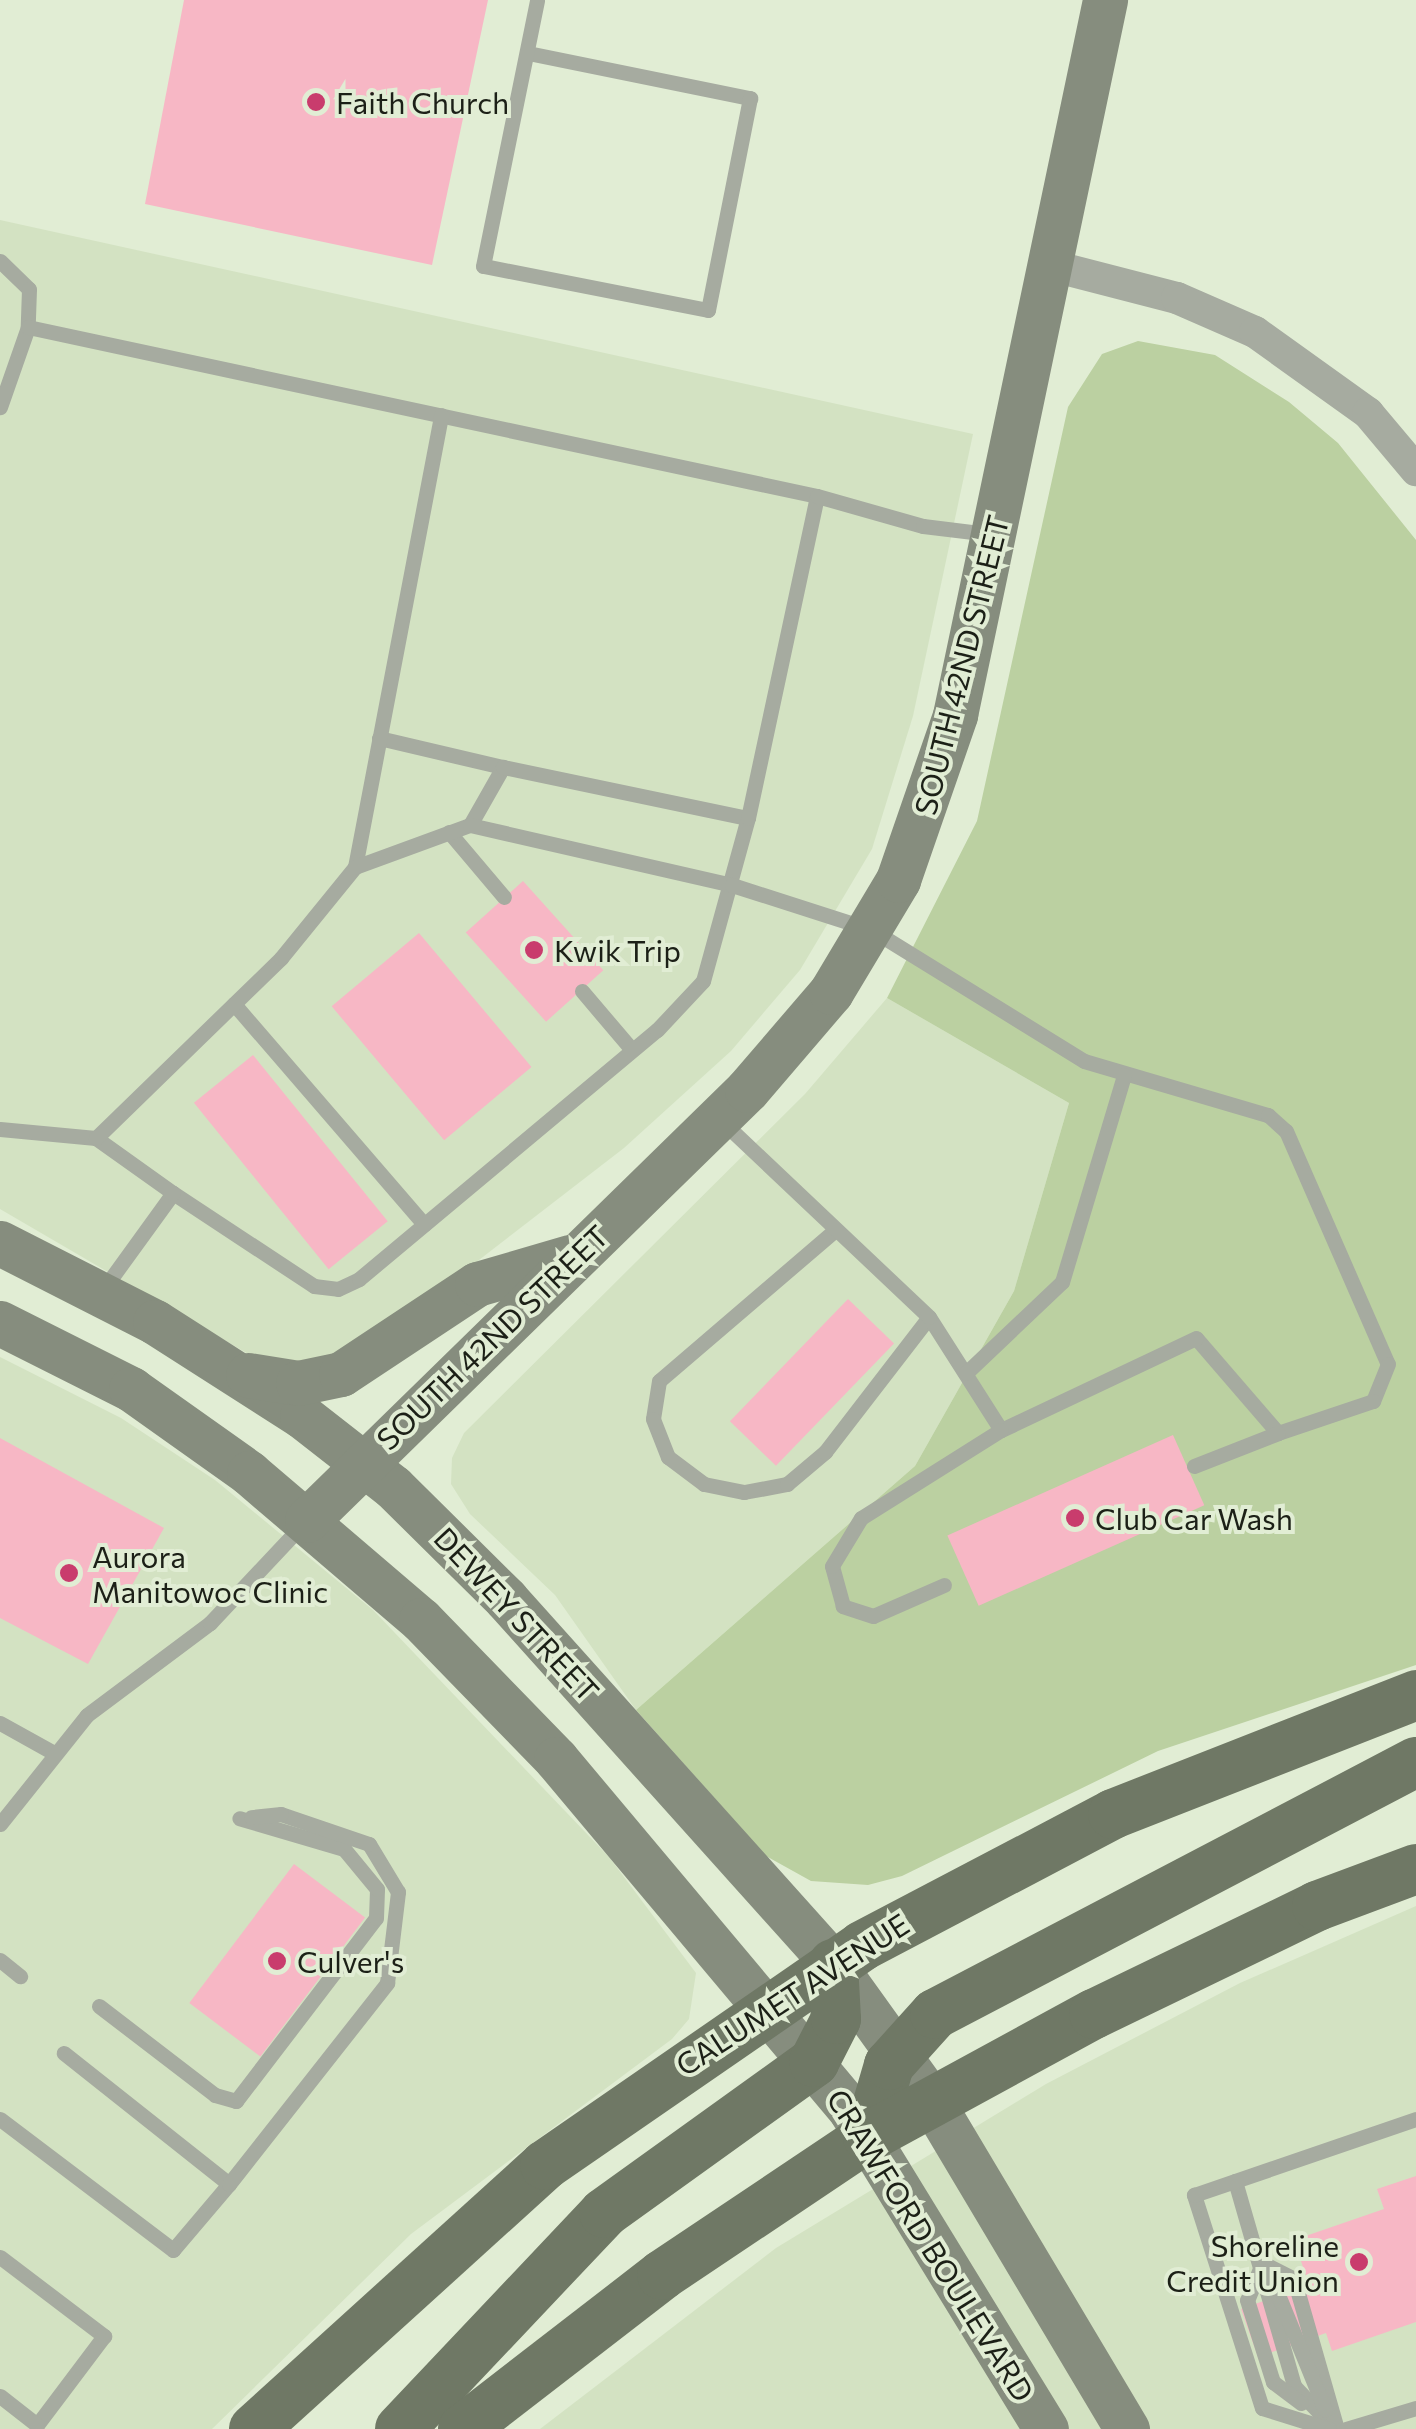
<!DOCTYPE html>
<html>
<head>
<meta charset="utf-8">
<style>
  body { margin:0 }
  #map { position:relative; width:1416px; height:2429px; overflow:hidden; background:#e1edd4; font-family:Commissioner,sans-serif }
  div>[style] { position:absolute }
  .built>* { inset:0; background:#d3e2c2 }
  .green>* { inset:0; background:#bbd0a1 }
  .building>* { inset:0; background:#f7b7c5; transform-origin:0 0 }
  .lane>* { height:15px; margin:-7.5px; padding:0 7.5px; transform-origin:7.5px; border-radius:7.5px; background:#a6aba0 }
  .street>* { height:32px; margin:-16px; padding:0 16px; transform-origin:16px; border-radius:16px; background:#a6aba0 }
  .secondary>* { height:45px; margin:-22.5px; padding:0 22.5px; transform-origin:22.5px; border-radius:22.5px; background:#868d7e }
  .primary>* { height:50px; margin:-25px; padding:0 25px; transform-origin:25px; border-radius:25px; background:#6f7865 }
  .dots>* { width:28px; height:28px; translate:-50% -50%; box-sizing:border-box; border:5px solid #e1edd4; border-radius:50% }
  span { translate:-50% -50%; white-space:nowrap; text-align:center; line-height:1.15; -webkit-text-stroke:8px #e1edd4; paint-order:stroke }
  .poi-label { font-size:30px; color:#1c2017 }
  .left { translate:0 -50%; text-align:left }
  .right { translate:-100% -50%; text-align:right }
  .street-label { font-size:30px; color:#1c2017 }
</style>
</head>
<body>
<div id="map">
  <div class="built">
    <i style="clip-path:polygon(0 220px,973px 434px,913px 716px,872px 849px,800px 970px,731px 1051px,624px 1148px,356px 1355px,269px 1366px,0 1209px)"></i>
    <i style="clip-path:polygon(887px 998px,1069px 1103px,1014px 1291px,915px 1466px,636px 1710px,555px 1595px,470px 1514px,451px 1484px,452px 1458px,464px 1433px,805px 1094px)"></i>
    <i style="clip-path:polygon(0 1357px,121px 1418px,215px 1480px,373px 1610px,609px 1857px,696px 1973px,689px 2019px,672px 2039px,411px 2234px,212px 2429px,0 2429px)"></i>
    <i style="clip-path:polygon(1416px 1906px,1416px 2429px,540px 2429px,776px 2248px,1046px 2084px,1240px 1983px)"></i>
  </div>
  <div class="green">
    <i style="clip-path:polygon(1138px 341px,1215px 355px,1289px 402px,1338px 443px,1416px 540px,1416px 1665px,1158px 1751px,902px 1876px,868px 1885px,811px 1881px,766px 1856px,636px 1710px,915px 1466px,1014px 1291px,1069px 1103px,887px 998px,977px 821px,1068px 407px,1102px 354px)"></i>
  </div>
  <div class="building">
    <i style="clip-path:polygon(184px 0,488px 0,432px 265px,145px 204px)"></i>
    <i style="left:523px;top:881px;width:120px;height:77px;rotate:48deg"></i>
    <i style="left:419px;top:933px;width:175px;height:114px;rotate:50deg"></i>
    <i style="left:253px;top:1055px;width:214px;height:76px;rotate:51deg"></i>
    <i style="left:848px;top:1299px;width:64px;height:170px;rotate:44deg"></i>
    <i style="left:1173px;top:1435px;width:77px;height:247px;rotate:66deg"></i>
    <i style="clip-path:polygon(0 1438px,164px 1528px,88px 1664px,0 1618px)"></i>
    <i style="left:294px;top:1864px;width:89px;height:174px;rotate:37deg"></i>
    <i style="clip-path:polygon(1416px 2176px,1416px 2322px,1332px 2351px,1326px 2333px,1258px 2357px,1241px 2309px,1309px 2285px,1294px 2240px,1384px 2209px,1377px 2189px)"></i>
  </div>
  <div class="lane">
    <i style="left:528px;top:53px;width:227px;rotate:11.5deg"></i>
    <i style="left:750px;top:98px;width:216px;rotate:101.2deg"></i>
    <i style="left:708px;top:310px;width:229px;rotate:-168.9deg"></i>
    <i style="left:483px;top:266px;width:271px;rotate:-78.5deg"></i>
    <i style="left:0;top:261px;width:40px;rotate:44deg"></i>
    <i style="left:29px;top:289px;width:38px;rotate:92deg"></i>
    <i style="left:28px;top:327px;width:85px;rotate:109.3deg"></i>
    <i style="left:28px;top:327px;width:807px;rotate:12.09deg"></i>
    <i style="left:379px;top:738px;width:127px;rotate:13.2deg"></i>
    <i style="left:470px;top:825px;width:67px;rotate:-60.4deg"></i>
    <i style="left:503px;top:767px;width:250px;rotate:11.8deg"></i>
    <i style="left:449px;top:832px;width:85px;rotate:49.8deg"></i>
    <i style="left:355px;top:867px;width:460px;rotate:-79.2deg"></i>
    <i style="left:582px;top:991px;width:77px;rotate:49.7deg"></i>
    <i style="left:234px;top:1004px;width:291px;rotate:49.2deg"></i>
    <i style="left:0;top:1129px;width:96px;rotate:5.4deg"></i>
    <i style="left:173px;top:1193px;width:169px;rotate:33.4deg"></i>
    <i style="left:314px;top:1286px;width:24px;rotate:7deg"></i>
    <i style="left:338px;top:1289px;width:23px;rotate:-25deg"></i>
    <i style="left:359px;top:1279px;width:388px;rotate:-39.9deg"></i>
    <i style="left:657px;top:1030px;width:67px;rotate:-46.8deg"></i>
    <i style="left:703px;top:981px;width:169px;rotate:-74.6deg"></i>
    <i style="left:748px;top:818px;width:329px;rotate:-77.9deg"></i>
    <i style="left:817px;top:496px;width:110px;rotate:15.8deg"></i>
    <i style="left:923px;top:526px;width:65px;rotate:7deg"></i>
    <i style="left:834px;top:1231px;width:230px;rotate:139.4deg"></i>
    <i style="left:659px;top:1381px;width:38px;rotate:99deg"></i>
    <i style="left:653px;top:1419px;width:41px;rotate:68.5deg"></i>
    <i style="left:668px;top:1457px;width:45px;rotate:36.9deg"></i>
    <i style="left:704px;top:1484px;width:41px;rotate:11.3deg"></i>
    <i style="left:744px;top:1492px;width:44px;rotate:-10.5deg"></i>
    <i style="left:787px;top:1484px;width:50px;rotate:-40.1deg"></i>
    <i style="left:825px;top:1452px;width:170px;rotate:-52.4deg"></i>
    <i style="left:102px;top:1291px;width:121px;rotate:-54.1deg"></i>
    <i style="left:173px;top:1193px;width:95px;rotate:-144.5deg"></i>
    <i style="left:96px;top:1138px;width:258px;rotate:-44.2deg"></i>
    <i style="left:281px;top:958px;width:117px;rotate:-50.9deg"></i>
    <i style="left:355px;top:867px;width:122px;rotate:-20.1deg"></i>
    <i style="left:470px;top:825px;width:269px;rotate:12.9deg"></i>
    <i style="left:732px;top:885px;width:147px;rotate:17.8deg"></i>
    <i style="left:872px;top:930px;width:249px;rotate:31.7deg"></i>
    <i style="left:1084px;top:1061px;width:192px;rotate:16.4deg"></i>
    <i style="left:1268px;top:1115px;width:24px;rotate:42deg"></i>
    <i style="left:1286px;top:1131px;width:254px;rotate:66.4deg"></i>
    <i style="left:1388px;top:1364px;width:40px;rotate:112deg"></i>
    <i style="left:1373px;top:1401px;width:100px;rotate:161.4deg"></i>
    <i style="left:1278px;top:1433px;width:125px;rotate:-130.8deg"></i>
    <i style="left:1196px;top:1338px;width:216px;rotate:154.7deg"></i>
    <i style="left:1001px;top:1430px;width:134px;rotate:-122.5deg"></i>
    <i style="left:929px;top:1317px;width:286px;rotate:-136.6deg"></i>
    <i style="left:966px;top:1373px;width:132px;rotate:-43.5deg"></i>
    <i style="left:1062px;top:1282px;width:216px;rotate:-73.3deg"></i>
    <i style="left:1194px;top:1466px;width:90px;rotate:-21.4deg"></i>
    <i style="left:944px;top:1585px;width:77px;rotate:156.4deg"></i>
    <i style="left:873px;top:1616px;width:32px;rotate:-162deg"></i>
    <i style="left:843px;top:1606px;width:41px;rotate:-105.4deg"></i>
    <i style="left:832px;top:1566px;width:56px;rotate:-58.9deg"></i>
    <i style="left:861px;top:1518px;width:165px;rotate:-32.2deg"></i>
    <i style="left:0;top:1723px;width:62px;rotate:29.1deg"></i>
    <i style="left:0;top:1824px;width:139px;rotate:-51.4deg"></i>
    <i style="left:87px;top:1715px;width:154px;rotate:-36.8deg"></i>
    <i style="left:210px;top:1623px;width:133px;rotate:-46.8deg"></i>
    <i style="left:0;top:1960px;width:26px;rotate:39deg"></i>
    <i style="left:99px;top:2006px;width:146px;rotate:37.5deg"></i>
    <i style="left:215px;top:2095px;width:22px;rotate:16deg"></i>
    <i style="left:236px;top:2101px;width:230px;rotate:-52.6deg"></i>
    <i style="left:376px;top:1918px;width:29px;rotate:-88deg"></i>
    <i style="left:377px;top:1889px;width:52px;rotate:-129.5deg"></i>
    <i style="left:344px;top:1849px;width:109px;rotate:-163.6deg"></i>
    <i style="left:0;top:2119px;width:217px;rotate:37.1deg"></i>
    <i style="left:173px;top:2250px;width:87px;rotate:-49.7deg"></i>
    <i style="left:229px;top:2184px;width:211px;rotate:-141.6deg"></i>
    <i style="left:1235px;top:2181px;width:213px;rotate:73.9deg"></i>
    <i style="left:1294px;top:2386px;width:59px;rotate:46.4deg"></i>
    <i style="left:229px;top:2184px;width:256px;rotate:-51.8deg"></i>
    <i style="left:387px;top:1983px;width:92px;rotate:-83.1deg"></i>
    <i style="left:398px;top:1892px;width:56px;rotate:-121.1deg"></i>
    <i style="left:369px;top:1844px;width:93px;rotate:-161.2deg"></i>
    <i style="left:281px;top:1814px;width:30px;rotate:174deg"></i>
    <i style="left:0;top:2257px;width:131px;rotate:37.2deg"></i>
    <i style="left:104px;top:2336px;width:111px;rotate:127deg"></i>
    <i style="left:37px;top:2425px;width:47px;rotate:-141.9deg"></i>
    <i style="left:1263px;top:2263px;width:35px;rotate:27deg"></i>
    <i style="left:1294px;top:2279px;width:156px;rotate:74deg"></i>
    <i style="left:1268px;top:2270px;width:151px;rotate:67.8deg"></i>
    <i style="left:1259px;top:2271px;width:31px;rotate:112deg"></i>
    <i style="left:1247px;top:2300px;width:86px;rotate:72.4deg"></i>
    <i style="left:1273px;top:2382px;width:35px;rotate:37deg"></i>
    <i style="left:1329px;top:2429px;width:70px;rotate:-162.6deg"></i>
    <i style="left:1262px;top:2408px;width:224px;rotate:-107.7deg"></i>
    <i style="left:1194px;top:2195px;width:235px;rotate:-18.9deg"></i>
    <i style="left:1346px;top:2429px;width:73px;rotate:-16.7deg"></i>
  </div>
  <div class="street">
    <i style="left:1049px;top:265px;width:132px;rotate:14.5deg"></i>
    <i style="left:1177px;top:298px;width:85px;rotate:23.6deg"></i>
    <i style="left:1255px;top:332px;width:139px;rotate:35.6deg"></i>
    <i style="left:1368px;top:413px;width:75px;rotate:49.9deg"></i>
  </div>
  <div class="secondary">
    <i style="left:0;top:1243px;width:174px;rotate:27deg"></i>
    <i style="left:155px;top:1322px;width:174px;rotate:32.6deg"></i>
    <i style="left:302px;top:1416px;width:115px;rotate:38deg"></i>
    <i style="left:393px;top:1487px;width:159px;rotate:44.7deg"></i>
    <i style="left:506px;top:1599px;width:490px;rotate:48.1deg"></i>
    <i style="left:833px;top:1964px;width:170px;rotate:54.3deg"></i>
    <i style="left:932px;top:2102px;width:381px;rotate:59.2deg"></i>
    <i style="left:0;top:1323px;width:147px;rotate:26.7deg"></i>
    <i style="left:131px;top:1389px;width:145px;rotate:35.4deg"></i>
    <i style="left:249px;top:1473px;width:226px;rotate:40.5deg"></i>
    <i style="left:421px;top:1620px;width:194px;rotate:45.8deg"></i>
    <i style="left:556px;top:1759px;width:459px;rotate:50deg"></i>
    <i style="left:851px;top:2111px;width:373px;rotate:58.5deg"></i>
    <i style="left:248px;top:1375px;width:51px;rotate:9.1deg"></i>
    <i style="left:298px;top:1383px;width:44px;rotate:-11.8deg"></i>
    <i style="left:341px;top:1374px;width:163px;rotate:-33.5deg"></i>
    <i style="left:477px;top:1284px;width:97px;rotate:-16.2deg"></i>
    <i style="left:307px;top:1520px;width:615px;rotate:-44.34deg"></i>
    <i style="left:747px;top:1090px;width:129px;rotate:-49.4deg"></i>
    <i style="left:831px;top:992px;width:131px;rotate:-59.1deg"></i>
    <i style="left:898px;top:880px;width:175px;rotate:-70.9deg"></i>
    <i style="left:955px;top:715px;width:731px;rotate:-78.15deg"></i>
  </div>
  <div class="primary">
    <i style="left:868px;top:2137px;width:75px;rotate:-73.7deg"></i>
    <i style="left:889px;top:2065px;width:69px;rotate:-48deg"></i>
    <i style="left:935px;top:2014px;width:543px;rotate:-27.65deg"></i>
    <i style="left:254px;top:2429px;width:393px;rotate:-42.2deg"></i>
    <i style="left:545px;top:2165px;width:385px;rotate:-34.6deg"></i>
    <i style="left:862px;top:1946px;width:284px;rotate:-27.7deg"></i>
    <i style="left:1113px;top:1814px;width:326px;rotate:-21.4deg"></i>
    <i style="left:400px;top:2429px;width:297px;rotate:-46.6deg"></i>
    <i style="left:604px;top:2213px;width:259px;rotate:-35.7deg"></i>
    <i style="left:814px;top:2062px;width:48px;rotate:-62.9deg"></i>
    <i style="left:836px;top:2019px;width:55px;rotate:-93.1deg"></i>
    <i style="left:463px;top:2429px;width:252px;rotate:-37.7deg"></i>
    <i style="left:662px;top:2275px;width:248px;rotate:-33.8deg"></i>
    <i style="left:868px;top:2137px;width:257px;rotate:-28.6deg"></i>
    <i style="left:1094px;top:2014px;width:248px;rotate:-25.8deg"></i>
    <i style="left:1317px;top:1906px;width:106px;rotate:-20.5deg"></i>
  </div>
  <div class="dots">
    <i style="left:316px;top:102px;background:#c93c6d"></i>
    <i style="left:534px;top:950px;background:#c93c6d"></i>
    <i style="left:1075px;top:1518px;background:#c93c6d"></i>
    <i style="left:69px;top:1573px;background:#c93c6d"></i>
    <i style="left:277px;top:1961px;background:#c93c6d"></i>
    <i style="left:1359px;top:2262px;background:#c93c6d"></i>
  </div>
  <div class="poi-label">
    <span class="left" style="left:336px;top:102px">Faith Church</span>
    <span class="left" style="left:554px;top:950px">Kwik Trip</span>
    <span class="left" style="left:1095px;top:1518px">Club Car Wash</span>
    <span class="left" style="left:92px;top:1573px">Aurora<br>Manitowoc Clinic</span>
    <span class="left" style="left:297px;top:1961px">Culver's</span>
    <span class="right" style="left:1339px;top:2262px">Shoreline<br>Credit Union</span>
  </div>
  <div class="street-label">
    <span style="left:961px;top:665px;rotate:-76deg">SOUTH 42ND STREET</span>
    <span style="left:492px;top:1337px;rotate:-44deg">SOUTH 42ND STREET</span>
    <span style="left:517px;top:1614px;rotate:47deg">DEWEY STREET</span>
    <span style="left:792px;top:1994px;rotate:-33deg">CALUMET AVENUE</span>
    <span style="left:931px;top:2245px;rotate:58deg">CRAWFORD BOULEVARD</span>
  </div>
</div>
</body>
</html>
